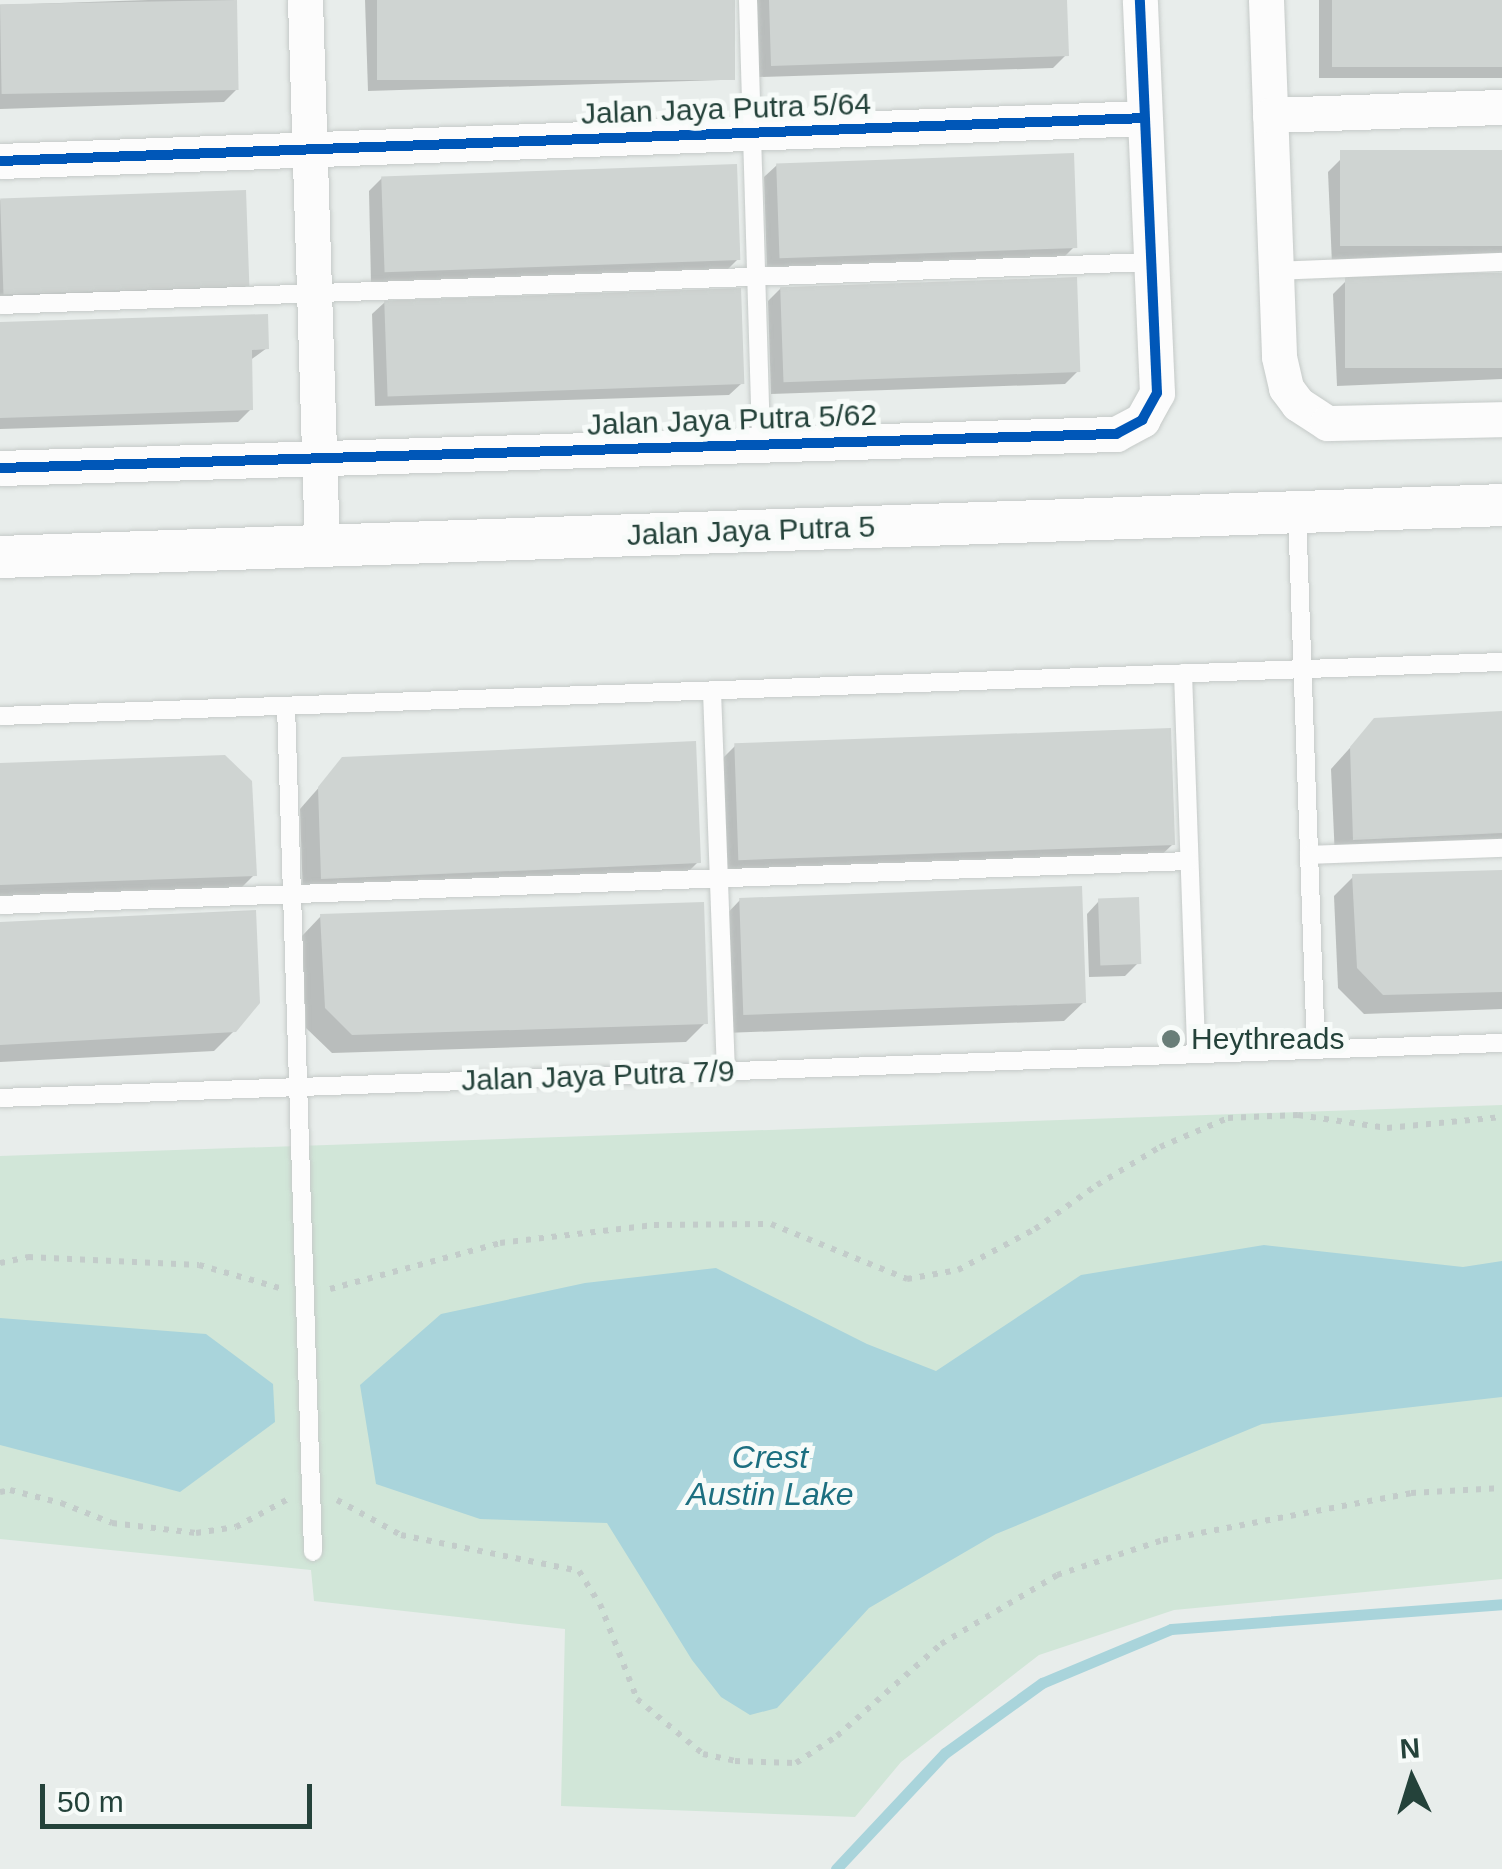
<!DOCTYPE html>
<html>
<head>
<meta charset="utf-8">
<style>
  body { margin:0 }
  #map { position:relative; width:1502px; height:1869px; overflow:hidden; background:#e8edeb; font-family:Helvetica,sans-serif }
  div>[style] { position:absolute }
  .green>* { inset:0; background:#d1e6d8 }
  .water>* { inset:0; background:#a9d4db }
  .shadow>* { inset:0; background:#0003; transform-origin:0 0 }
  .stream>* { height:11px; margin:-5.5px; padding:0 5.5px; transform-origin:5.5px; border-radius:5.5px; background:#a9d4db }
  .building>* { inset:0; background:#cfd4d2; transform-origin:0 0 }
  .path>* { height:6px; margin-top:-3px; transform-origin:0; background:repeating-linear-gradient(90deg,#c3ccca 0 5px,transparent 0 13px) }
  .roads { filter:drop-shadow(0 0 2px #c5cac8) drop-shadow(0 0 2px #c5cac8) }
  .service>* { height:18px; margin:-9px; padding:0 9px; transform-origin:9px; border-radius:9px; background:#fcfcfc }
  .minor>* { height:35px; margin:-17.5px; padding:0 17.5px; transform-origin:17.5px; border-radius:17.5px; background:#fcfcfc }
  .tertiary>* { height:42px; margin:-21px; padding:0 21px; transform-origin:21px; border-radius:21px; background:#fcfcfc }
  .cycleway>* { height:10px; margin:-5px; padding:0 5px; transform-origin:5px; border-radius:5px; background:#0057b8 }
  .dots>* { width:28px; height:28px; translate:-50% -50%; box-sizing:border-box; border:5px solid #f7fbf9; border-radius:50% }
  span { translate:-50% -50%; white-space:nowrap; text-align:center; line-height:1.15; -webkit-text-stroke:10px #f7fbf9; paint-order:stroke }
  .street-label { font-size:30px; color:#24423a }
  .poi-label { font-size:30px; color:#24423a }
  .left { translate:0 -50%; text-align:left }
  .water-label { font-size:32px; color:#1c6f80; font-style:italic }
  .north { position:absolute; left:1362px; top:1729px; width:100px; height:100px; -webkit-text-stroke:8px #f7fbf9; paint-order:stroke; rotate:356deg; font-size:28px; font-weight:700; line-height:40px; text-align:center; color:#24423a }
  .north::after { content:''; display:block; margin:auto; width:35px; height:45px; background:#24423a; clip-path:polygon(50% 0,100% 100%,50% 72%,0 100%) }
  .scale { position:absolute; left:40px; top:1784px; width:272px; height:45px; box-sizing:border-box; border:5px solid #24423a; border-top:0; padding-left:12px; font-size:30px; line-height:35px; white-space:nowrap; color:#24423a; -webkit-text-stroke:8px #f7fbf9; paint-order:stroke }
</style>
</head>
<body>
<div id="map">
  <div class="green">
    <i style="clip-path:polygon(1502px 1105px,1502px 1579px,1174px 1610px,1039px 1655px,901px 1762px,855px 1817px,561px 1806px,565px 1629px,314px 1601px,311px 1570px,0 1539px,0 1156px)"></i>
  </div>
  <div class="water">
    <i style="clip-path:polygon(1264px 1245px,1463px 1267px,1502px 1261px,1502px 1397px,1262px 1424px,996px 1534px,869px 1608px,777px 1708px,750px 1715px,721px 1697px,692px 1660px,607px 1523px,480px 1519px,376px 1484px,360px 1385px,441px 1314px,585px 1283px,716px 1268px,867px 1344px,936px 1371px,1081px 1275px)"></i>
    <i style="clip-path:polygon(0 1318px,206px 1334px,273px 1384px,275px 1422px,180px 1492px,0 1445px)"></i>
  </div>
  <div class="shadow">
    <i style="clip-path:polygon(148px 0,234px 0,237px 89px,224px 102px,0 109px,0 5px)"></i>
    <i style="clip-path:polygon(365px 0,732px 0,734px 68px,721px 80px,368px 91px)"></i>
    <i style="clip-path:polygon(757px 0,1064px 0,1066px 55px,1053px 68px,759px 77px)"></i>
    <i style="left:1319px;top:0;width:183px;height:78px"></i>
    <i style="clip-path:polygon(1502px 153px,1502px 257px,1332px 264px,1328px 172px,1341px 159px)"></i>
    <i style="clip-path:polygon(777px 165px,1074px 247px,1061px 260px,767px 269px,764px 177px)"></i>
    <i style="clip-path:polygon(382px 178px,738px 259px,725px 272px,371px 283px,369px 191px)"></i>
    <i style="clip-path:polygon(0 200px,247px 285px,234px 297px,0 305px)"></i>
    <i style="clip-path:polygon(1502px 275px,1502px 379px,1337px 386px,1333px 294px,1346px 281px)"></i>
    <i style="clip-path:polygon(781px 288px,1078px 371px,1065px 384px,771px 394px,768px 301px)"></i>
    <i style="clip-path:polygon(385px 302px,742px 383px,729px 395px,375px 406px,372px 314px)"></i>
    <i style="clip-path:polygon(0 325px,267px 348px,249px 361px,251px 409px,238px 422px,0 429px)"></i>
    <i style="clip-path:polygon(1502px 713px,1502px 851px,1335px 858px,1331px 769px,1375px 720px)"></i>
    <i style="clip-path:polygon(735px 746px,1173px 844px,1153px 863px,720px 878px,716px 765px)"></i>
    <i style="clip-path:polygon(343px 760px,698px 862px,679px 881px,303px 898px,300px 809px)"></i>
    <i style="clip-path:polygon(0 765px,254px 875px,235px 894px,0 903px)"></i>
    <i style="clip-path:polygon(1502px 872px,1502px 1009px,1364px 1014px,1338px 988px,1334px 896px,1353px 877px)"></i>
    <i style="clip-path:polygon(740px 900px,1084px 1002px,1064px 1021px,724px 1033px,721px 920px)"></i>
    <i style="clip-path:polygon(1099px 901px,1138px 963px,1125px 976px,1089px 977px,1087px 914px)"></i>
    <i style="clip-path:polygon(321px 916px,705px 1023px,686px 1042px,332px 1053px,306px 1028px,302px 936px)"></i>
    <i style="clip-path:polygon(0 925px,234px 1031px,214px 1051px,0 1062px)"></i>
  </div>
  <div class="stream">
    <i style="left:836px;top:1869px;width:159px;rotate:-46.8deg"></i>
    <i style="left:945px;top:1753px;width:120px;rotate:-35.8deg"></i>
    <i style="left:1042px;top:1683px;width:140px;rotate:-22.7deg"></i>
    <i style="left:1171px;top:1629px;width:332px;rotate:-4.3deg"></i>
  </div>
  <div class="building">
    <i style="left:237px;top:0;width:90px;height:237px;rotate:89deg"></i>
    <i style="left:377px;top:0;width:358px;height:80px"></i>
    <i style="clip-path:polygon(769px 0,1067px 0,1069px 56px,771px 66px)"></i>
    <i style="left:1332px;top:0;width:170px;height:67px"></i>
    <i style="left:1502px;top:150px;width:96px;height:162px;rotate:90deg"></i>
    <i style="left:1074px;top:153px;width:95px;height:298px;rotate:88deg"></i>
    <i style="left:737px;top:164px;width:96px;height:356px;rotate:88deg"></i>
    <i style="left:246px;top:190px;width:96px;height:246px;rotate:88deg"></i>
    <i style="left:1502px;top:273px;width:95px;height:157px;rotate:90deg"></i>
    <i style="left:1077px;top:277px;width:95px;height:297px;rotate:88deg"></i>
    <i style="left:741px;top:288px;width:96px;height:357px;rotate:88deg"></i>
    <i style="clip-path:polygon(268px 314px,269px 349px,252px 350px,253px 410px,0 418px,0 322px)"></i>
    <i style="clip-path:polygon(1502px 711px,1502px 833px,1353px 840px,1350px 747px,1374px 718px)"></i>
    <i style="left:1171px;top:728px;width:117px;height:437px;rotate:88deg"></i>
    <i style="clip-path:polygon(696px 741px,701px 863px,321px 879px,318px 787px,342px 757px)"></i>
    <i style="clip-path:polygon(225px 755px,252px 781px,257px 876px,0 885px,0 763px)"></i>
    <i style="clip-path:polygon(1502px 870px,1502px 992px,1383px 995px,1357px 968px,1352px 874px)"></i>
    <i style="left:1082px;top:886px;width:117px;height:343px;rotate:88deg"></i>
    <i style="left:1139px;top:897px;width:67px;height:41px;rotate:88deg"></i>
    <i style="clip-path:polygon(704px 902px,708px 1024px,352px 1035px,325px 1008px,320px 914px)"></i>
    <i style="clip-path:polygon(256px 910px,260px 1003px,236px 1032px,0 1045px,0 922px)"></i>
  </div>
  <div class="path">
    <i style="left:0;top:1263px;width:29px;rotate:-12deg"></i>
    <i style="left:28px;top:1257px;width:171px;rotate:2.7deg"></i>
    <i style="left:199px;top:1265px;width:84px;rotate:15.9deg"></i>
    <i style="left:330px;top:1289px;width:176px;rotate:-15.1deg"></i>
    <i style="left:500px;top:1243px;width:155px;rotate:-6.7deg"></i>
    <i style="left:654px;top:1225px;width:117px;rotate:-0.5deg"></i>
    <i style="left:771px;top:1224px;width:147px;rotate:22deg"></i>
    <i style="left:907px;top:1279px;width:52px;rotate:-10deg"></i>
    <i style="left:958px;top:1270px;width:87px;rotate:-28deg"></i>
    <i style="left:1035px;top:1229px;width:76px;rotate:-35.4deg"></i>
    <i style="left:1097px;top:1185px;width:74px;rotate:-31.1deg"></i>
    <i style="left:1160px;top:1147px;width:74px;rotate:-23.1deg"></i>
    <i style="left:1228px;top:1118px;width:70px;rotate:-2.5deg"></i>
    <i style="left:1298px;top:1115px;width:90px;rotate:8.3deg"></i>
    <i style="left:1387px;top:1128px;width:116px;rotate:-5.5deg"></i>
    <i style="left:0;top:1492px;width:10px;rotate:-11deg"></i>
    <i style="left:10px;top:1490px;width:53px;rotate:14.3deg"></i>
    <i style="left:61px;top:1503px;width:55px;rotate:21.4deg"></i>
    <i style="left:112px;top:1523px;width:85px;rotate:6.8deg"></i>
    <i style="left:196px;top:1533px;width:40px;rotate:-8.5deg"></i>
    <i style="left:236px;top:1527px;width:59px;rotate:-28.3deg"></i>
    <i style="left:337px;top:1500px;width:73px;rotate:28.7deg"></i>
    <i style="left:401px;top:1535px;width:182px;rotate:11.4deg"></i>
    <i style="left:579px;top:1571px;width:39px;rotate:58deg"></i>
    <i style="left:600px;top:1604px;width:102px;rotate:68.7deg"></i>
    <i style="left:637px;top:1699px;width:86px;rotate:39.8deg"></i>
    <i style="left:703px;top:1754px;width:33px;rotate:12deg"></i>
    <i style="left:735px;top:1761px;width:61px;rotate:1.9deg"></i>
    <i style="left:796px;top:1763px;width:49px;rotate:-33.4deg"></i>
    <i style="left:837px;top:1736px;width:139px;rotate:-41.5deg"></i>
    <i style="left:941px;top:1644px;width:135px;rotate:-30.7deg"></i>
    <i style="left:1057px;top:1575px;width:112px;rotate:-18.3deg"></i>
    <i style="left:1163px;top:1540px;width:252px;rotate:-10.7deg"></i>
    <i style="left:1411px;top:1493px;width:91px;rotate:-3.1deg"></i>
  </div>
  <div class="roads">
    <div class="service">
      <i style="left:748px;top:0;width:444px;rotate:88.3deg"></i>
      <i style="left:1276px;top:271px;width:226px;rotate:-2.3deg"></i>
      <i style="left:0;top:305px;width:1152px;rotate:-2.14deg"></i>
      <i style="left:1297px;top:512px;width:538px;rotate:87.98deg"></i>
      <i style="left:1183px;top:673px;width:381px;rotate:88deg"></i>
      <i style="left:712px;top:691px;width:380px;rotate:87.9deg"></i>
      <i style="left:286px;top:706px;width:846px;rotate:88.17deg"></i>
      <i style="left:0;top:716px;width:1503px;rotate:-2.06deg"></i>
      <i style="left:1309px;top:855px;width:193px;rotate:-2.1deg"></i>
      <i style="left:0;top:905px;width:1190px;rotate:-2.12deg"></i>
      <i style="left:0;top:1098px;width:1503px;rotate:-2.1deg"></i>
    </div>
    <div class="minor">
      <i style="left:305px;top:0;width:546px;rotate:88.22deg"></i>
      <i style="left:1266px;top:0;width:357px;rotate:87.9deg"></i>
      <i style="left:1279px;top:357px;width:32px;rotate:77deg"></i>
      <i style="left:1286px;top:388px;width:20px;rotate:53deg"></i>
      <i style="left:1298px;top:404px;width:35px;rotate:33deg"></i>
      <i style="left:1327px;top:423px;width:175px;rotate:-1.3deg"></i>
      <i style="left:1270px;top:115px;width:232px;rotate:-2deg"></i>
      <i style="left:0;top:161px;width:1145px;rotate:-2.15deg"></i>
      <i style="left:0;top:468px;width:1117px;rotate:-1.75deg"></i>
      <i style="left:1116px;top:434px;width:30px;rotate:-28deg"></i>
      <i style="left:1142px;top:420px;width:31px;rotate:-61deg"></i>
      <i style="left:1157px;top:393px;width:393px;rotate:-92.5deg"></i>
    </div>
    <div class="tertiary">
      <i style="left:0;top:557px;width:1503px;rotate:-1.98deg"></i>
    </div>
  </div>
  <div class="cycleway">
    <i style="left:0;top:161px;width:1145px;rotate:-2.15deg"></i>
    <i style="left:0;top:468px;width:1117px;rotate:-1.75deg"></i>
    <i style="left:1116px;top:434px;width:30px;rotate:-28deg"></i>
    <i style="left:1142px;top:420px;width:31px;rotate:-61deg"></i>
    <i style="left:1157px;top:393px;width:393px;rotate:-92.5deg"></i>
  </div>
  <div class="dots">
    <i style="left:1171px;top:1039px;background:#697e78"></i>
  </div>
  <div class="street-label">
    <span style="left:726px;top:109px;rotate:-2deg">Jalan Jaya Putra 5/64</span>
    <span style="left:732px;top:420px;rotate:-2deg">Jalan Jaya Putra 5/62</span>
    <span style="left:751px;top:531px;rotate:-2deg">Jalan Jaya Putra 5</span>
    <span style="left:598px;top:1076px;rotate:-2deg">Jalan Jaya Putra 7/9</span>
  </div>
  <div class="poi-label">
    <span class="left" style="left:1191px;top:1039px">Heythreads</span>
  </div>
  <div class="water-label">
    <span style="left:770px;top:1476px">Crest<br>Austin Lake</span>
  </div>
  <div class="north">N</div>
  <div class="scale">50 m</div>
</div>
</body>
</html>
